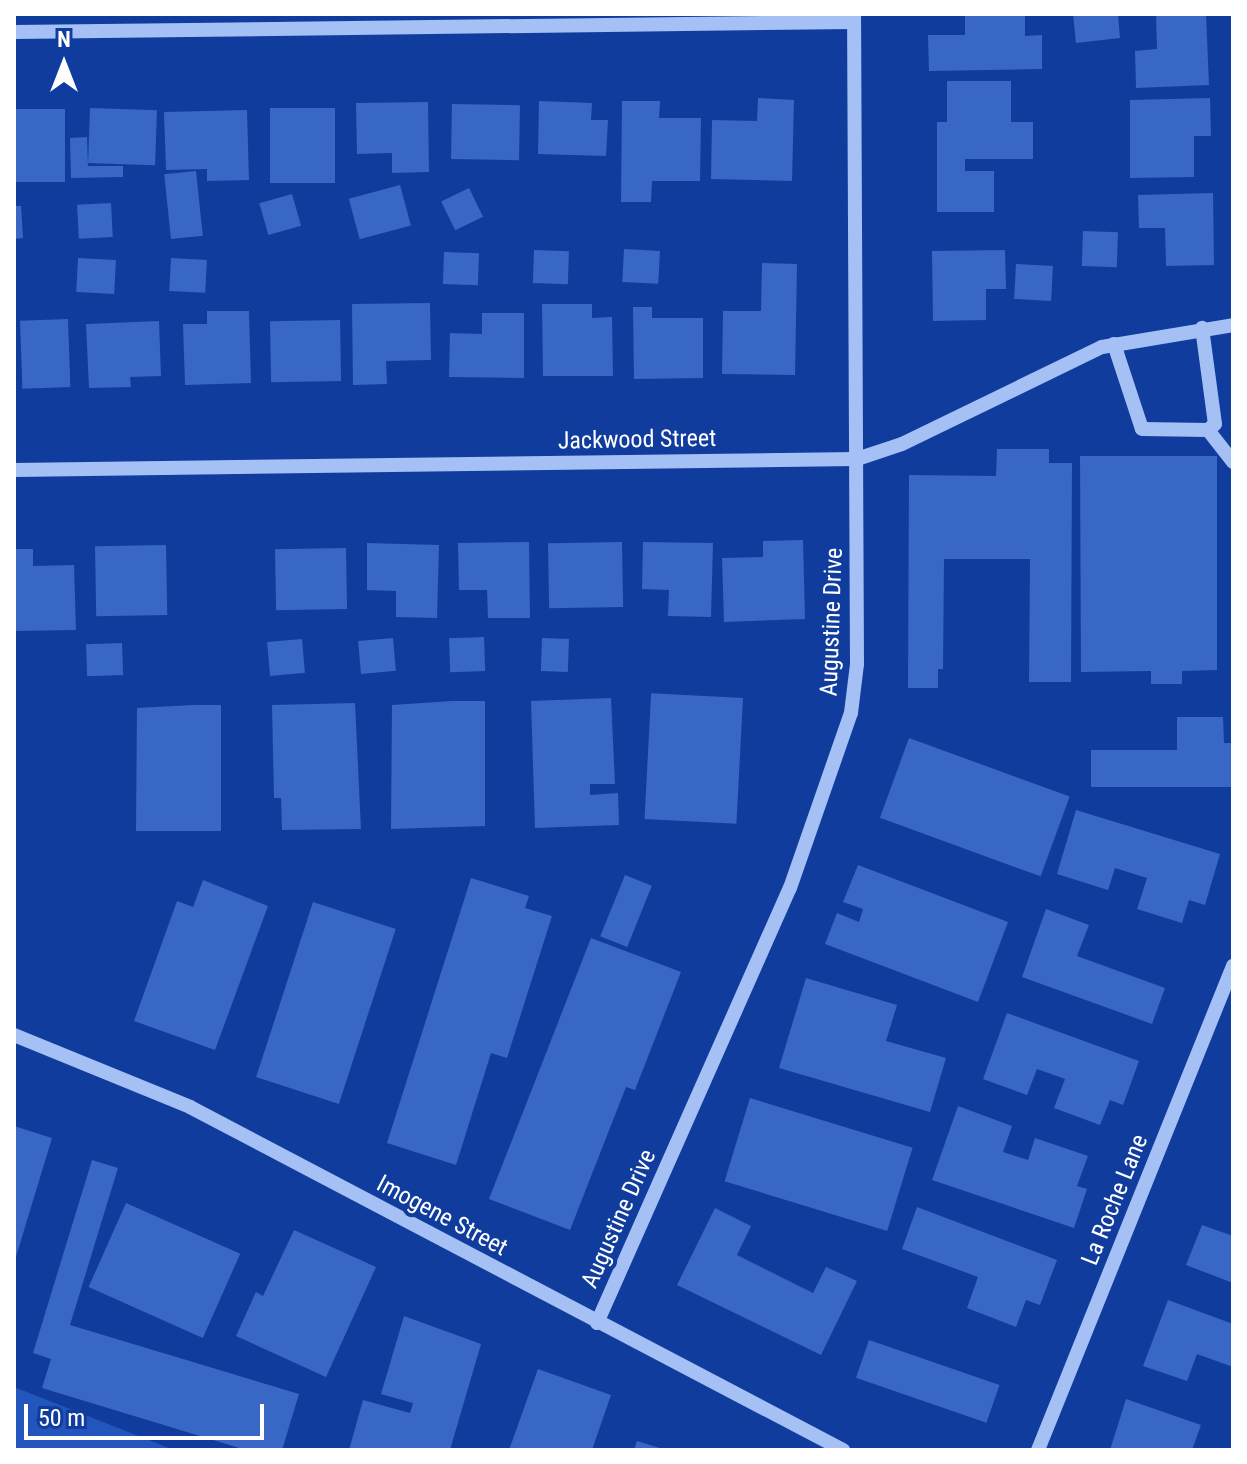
<!DOCTYPE html>
<html>
<head>
<meta charset="utf-8">
<style>
  body { margin:0 }
  #map { position:relative; width:1247px; height:1464px; overflow:hidden; background:#103d9d; font-family:"Roboto Condensed",sans-serif }
  div>[style] { position:absolute }
  .green>* { inset:0; background:#2256bc }
  .building>* { inset:0; background:#3867c5; transform-origin:0 0 }
  .minor>* { height:14px; margin:-7px; padding:0 7px; transform-origin:7px; border-radius:7px; background:#a5c0f5 }
  span { translate:-50% -50%; white-space:nowrap; text-align:center; line-height:1.15; -webkit-text-stroke:8px #103d9d; paint-order:stroke }
  .street-label { font-size:24px; color:#fff }
  .frame { position:absolute; inset:0; border:16px solid #fff; pointer-events:none }
  .north { position:absolute; left:24px; top:24px; width:80px; height:80px; -webkit-text-stroke:6px #103d9d; paint-order:stroke; rotate:0deg; font-size:22px; font-weight:700; line-height:32px; text-align:center; color:#fff }
  .north::after { content:''; display:block; margin:auto; width:28px; height:36px; background:#fff; clip-path:polygon(50% 0,100% 100%,50% 72%,0 100%) }
  .scale { position:absolute; left:24px; top:1404px; width:240px; height:36px; box-sizing:border-box; border:4px solid #fff; border-top:0; padding-left:10px; font-size:24px; line-height:28px; white-space:nowrap; color:#fff; -webkit-text-stroke:6px #103d9d; paint-order:stroke }
</style>
</head>
<body>
<div id="map">
  <div class="green">
    <i style="clip-path:polygon(14px 1387px,174px 1450px,14px 1450px)"></i>
  </div>
  <div class="building">
    <i style="clip-path:polygon(965px 14px,1025px 14px,1025px 36px,1042px 35px,1042px 69px,929px 71px,928px 35px,965px 35px)"></i>
    <i style="clip-path:polygon(1073px 14px,1118px 14px,1120px 38px,1076px 43px)"></i>
    <i style="clip-path:polygon(1156px 14px,1206px 14px,1209px 85px,1136px 88px,1135px 51px,1157px 49px)"></i>
    <i style="clip-path:polygon(947px 81px,1011px 81px,1011px 122px,1033px 122px,1033px 159px,965px 159px,965px 171px,994px 171px,994px 212px,937px 212px,937px 122px,947px 122px)"></i>
    <i style="clip-path:polygon(758px 98px,794px 100px,792px 181px,711px 179px,712px 120px,757px 121px)"></i>
    <i style="clip-path:polygon(1210px 98px,1211px 136px,1194px 136px,1194px 177px,1130px 178px,1130px 100px)"></i>
    <i style="clip-path:polygon(539px 101px,592px 103px,591px 120px,608px 120px,606px 156px,538px 154px)"></i>
    <i style="clip-path:polygon(622px 101px,660px 101px,659px 118px,701px 118px,700px 181px,652px 181px,651px 202px,621px 202px)"></i>
    <i style="clip-path:polygon(428px 102px,429px 172px,392px 173px,392px 153px,357px 154px,356px 103px)"></i>
    <i style="left:452px;top:104px;width:68px;height:55px;rotate:1deg"></i>
    <i style="left:90px;top:108px;width:67px;height:55px;rotate:2deg"></i>
    <i style="left:270px;top:108px;width:65px;height:75px"></i>
    <i style="left:14px;top:109px;width:51px;height:73px"></i>
    <i style="clip-path:polygon(247px 110px,249px 180px,207px 181px,207px 169px,166px 170px,164px 112px)"></i>
    <i style="clip-path:polygon(87px 137px,88px 166px,123px 166px,123px 177px,71px 178px,70px 138px)"></i>
    <i style="left:196px;top:171px;width:65px;height:32px;rotate:84deg"></i>
    <i style="left:400px;top:185px;width:42px;height:53px;rotate:75deg"></i>
    <i style="left:469px;top:188px;width:32px;height:31px;rotate:64deg"></i>
    <i style="clip-path:polygon(1213px 193px,1214px 265px,1166px 266px,1165px 228px,1139px 228px,1138px 195px)"></i>
    <i style="left:292px;top:194px;width:33px;height:34px;rotate:74deg"></i>
    <i style="left:111px;top:203px;width:34px;height:34px;rotate:87deg"></i>
    <i style="clip-path:polygon(14px 206px,21px 206px,23px 238px,14px 239px)"></i>
    <i style="left:1083px;top:231px;width:35px;height:35px;rotate:2deg"></i>
    <i style="left:624px;top:249px;width:36px;height:33px;rotate:3deg"></i>
    <i style="left:534px;top:250px;width:35px;height:33px;rotate:2deg"></i>
    <i style="clip-path:polygon(1005px 250px,1006px 289px,986px 289px,986px 320px,933px 321px,932px 251px)"></i>
    <i style="left:444px;top:252px;width:35px;height:32px;rotate:2deg"></i>
    <i style="left:78px;top:258px;width:38px;height:34px;rotate:3deg"></i>
    <i style="left:171px;top:258px;width:36px;height:33px;rotate:3deg"></i>
    <i style="clip-path:polygon(762px 263px,797px 264px,795px 375px,722px 374px,723px 311px,761px 311px)"></i>
    <i style="left:1016px;top:264px;width:37px;height:35px;rotate:3deg"></i>
    <i style="clip-path:polygon(430px 303px,431px 360px,386px 361px,387px 384px,353px 385px,352px 304px)"></i>
    <i style="clip-path:polygon(542px 304px,592px 304px,592px 318px,612px 317px,613px 376px,543px 376px)"></i>
    <i style="clip-path:polygon(633px 307px,652px 307px,652px 318px,703px 318px,703px 378px,634px 379px)"></i>
    <i style="clip-path:polygon(207px 311px,249px 311px,251px 383px,185px 385px,183px 324px,207px 324px)"></i>
    <i style="clip-path:polygon(482px 313px,524px 313px,524px 378px,449px 377px,450px 333px,482px 334px)"></i>
    <i style="left:68px;top:319px;width:68px;height:48px;rotate:88deg"></i>
    <i style="left:340px;top:320px;width:61px;height:70px;rotate:89deg"></i>
    <i style="clip-path:polygon(159px 321px,161px 376px,130px 377px,131px 387px,89px 388px,86px 324px)"></i>
    <i style="clip-path:polygon(997px 449px,1049px 449px,1049px 463px,1072px 463px,1071px 682px,1029px 682px,1030px 559px,944px 559px,943px 669px,938px 669px,938px 688px,908px 688px,909px 475px,996px 476px)"></i>
    <i style="clip-path:polygon(1080px 456px,1217px 456px,1217px 670px,1182px 671px,1182px 684px,1151px 684px,1151px 671px,1081px 672px)"></i>
    <i style="clip-path:polygon(803px 540px,805px 619px,724px 622px,722px 558px,763px 557px,763px 541px)"></i>
    <i style="clip-path:polygon(529px 542px,530px 618px,488px 618px,487px 590px,459px 590px,458px 543px)"></i>
    <i style="left:622px;top:542px;width:65px;height:74px;rotate:89deg"></i>
    <i style="clip-path:polygon(643px 542px,713px 543px,711px 617px,668px 616px,669px 590px,642px 589px)"></i>
    <i style="clip-path:polygon(367px 543px,439px 545px,437px 618px,396px 617px,396px 591px,367px 590px)"></i>
    <i style="left:166px;top:545px;width:70px;height:71px;rotate:89deg"></i>
    <i style="left:346px;top:548px;width:61px;height:71px;rotate:89deg"></i>
    <i style="clip-path:polygon(14px 549px,33px 549px,33px 566px,74px 565px,76px 630px,14px 631px)"></i>
    <i style="left:484px;top:637px;width:34px;height:35px;rotate:88deg"></i>
    <i style="left:393px;top:638px;width:33px;height:35px;rotate:85deg"></i>
    <i style="left:542px;top:638px;width:27px;height:33px;rotate:2deg"></i>
    <i style="left:302px;top:639px;width:34px;height:35px;rotate:85deg"></i>
    <i style="left:122px;top:643px;width:32px;height:36px;rotate:88deg"></i>
    <i style="clip-path:polygon(611px 698px,615px 784px,590px 784px,590px 795px,618px 793px,619px 825px,535px 828px,531px 701px)"></i>
    <i style="left:743px;top:698px;width:126px;height:92px;rotate:93deg"></i>
    <i style="clip-path:polygon(452px 701px,485px 701px,485px 826px,391px 829px,392px 705px)"></i>
    <i style="clip-path:polygon(355px 703px,361px 829px,282px 830px,281px 798px,274px 798px,272px 705px)"></i>
    <i style="clip-path:polygon(193px 705px,221px 705px,221px 831px,136px 831px,137px 708px)"></i>
    <i style="clip-path:polygon(1177px 717px,1223px 717px,1224px 743px,1233px 743px,1233px 787px,1091px 787px,1091px 750px,1177px 750px)"></i>
    <i style="left:909px;top:738px;width:171px;height:85px;rotate:20deg"></i>
    <i style="clip-path:polygon(1076px 810px,1220px 854px,1205px 905px,1189px 900px,1182px 923px,1137px 909px,1147px 878px,1115px 868px,1108px 890px,1057px 874px)"></i>
    <i style="clip-path:polygon(858px 865px,1008px 922px,978px 1002px,825px 944px,837px 913px,859px 922px,863px 909px,843px 902px)"></i>
    <i style="left:625px;top:875px;width:29px;height:66px;rotate:22deg"></i>
    <i style="clip-path:polygon(471px 878px,529px 896px,525px 908px,552px 916px,507px 1058px,491px 1053px,456px 1165px,387px 1143px)"></i>
    <i style="clip-path:polygon(203px 880px,268px 906px,215px 1050px,134px 1021px,177px 901px,193px 907px)"></i>
    <i style="left:313px;top:902px;width:87px;height:184px;rotate:18deg"></i>
    <i style="clip-path:polygon(1046px 909px,1089px 925px,1077px 956px,1165px 988px,1152px 1024px,1022px 977px)"></i>
    <i style="clip-path:polygon(591px 938px,681px 972px,635px 1090px,626px 1087px,570px 1230px,489px 1199px)"></i>
    <i style="clip-path:polygon(806px 978px,897px 1005px,886px 1041px,946px 1058px,930px 1112px,779px 1068px)"></i>
    <i style="clip-path:polygon(1007px 1013px,1139px 1061px,1123px 1105px,1110px 1100px,1100px 1125px,1054px 1108px,1065px 1079px,1037px 1069px,1027px 1095px,983px 1079px)"></i>
    <i style="left:750px;top:1098px;width:170px;height:87px;rotate:17deg"></i>
    <i style="clip-path:polygon(958px 1106px,1012px 1126px,1003px 1152px,1028px 1160px,1035px 1138px,1088px 1156px,1077px 1186px,1087px 1189px,1074px 1228px,932px 1180px)"></i>
    <i style="clip-path:polygon(14px 1126px,52px 1138px,15px 1260px,14px 1260px)"></i>
    <i style="clip-path:polygon(92px 1160px,118px 1168px,70px 1325px,299px 1394px,282px 1450px,246px 1450px,42px 1388px,51px 1359px,33px 1353px)"></i>
    <i style="left:126px;top:1203px;width:125px;height:92px;rotate:24deg"></i>
    <i style="clip-path:polygon(917px 1207px,1057px 1260px,1040px 1305px,1026px 1300px,1016px 1327px,967px 1308px,978px 1277px,902px 1249px)"></i>
    <i style="clip-path:polygon(715px 1208px,751px 1226px,737px 1255px,813px 1293px,826px 1267px,857px 1281px,821px 1355px,677px 1285px)"></i>
    <i style="clip-path:polygon(1202px 1225px,1233px 1236px,1233px 1283px,1186px 1265px)"></i>
    <i style="clip-path:polygon(294px 1230px,376px 1267px,326px 1377px,236px 1336px,256px 1292px,263px 1296px)"></i>
    <i style="clip-path:polygon(1168px 1300px,1233px 1324px,1233px 1367px,1197px 1354px,1187px 1381px,1143px 1366px)"></i>
    <i style="clip-path:polygon(404px 1316px,481px 1344px,450px 1450px,349px 1450px,363px 1400px,410px 1413px,413px 1403px,381px 1394px)"></i>
    <i style="left:869px;top:1340px;width:138px;height:40px;rotate:19deg"></i>
    <i style="clip-path:polygon(538px 1369px,611px 1395px,592px 1450px,509px 1450px)"></i>
    <i style="clip-path:polygon(1126px 1399px,1201px 1425px,1192px 1450px,1110px 1450px)"></i>
    <i style="clip-path:polygon(637px 1441px,663px 1449px,663px 1450px,634px 1450px)"></i>
  </div>
  <div class="minor">
    <i style="left:14px;top:32px;width:840px;rotate:-0.68deg"></i>
    <i style="left:1114px;top:344px;width:89px;rotate:71.8deg"></i>
    <i style="left:1142px;top:429px;width:66px;rotate:0.9deg"></i>
    <i style="left:1208px;top:430px;width:9px;rotate:-41deg"></i>
    <i style="left:1215px;top:424px;width:97px;rotate:-97.7deg"></i>
    <i style="left:1208px;top:430px;width:41px;rotate:52deg"></i>
    <i style="left:14px;top:470px;width:843px;rotate:-0.75deg"></i>
    <i style="left:857px;top:459px;width:47px;rotate:-18.4deg"></i>
    <i style="left:902px;top:444px;width:222px;rotate:-25.9deg"></i>
    <i style="left:1102px;top:347px;width:133px;rotate:-9.5deg"></i>
    <i style="left:14px;top:1035px;width:190px;rotate:22.2deg"></i>
    <i style="left:190px;top:1107px;width:738px;rotate:27.71deg"></i>
    <i style="left:597px;top:1323px;width:476px;rotate:-66.1deg"></i>
    <i style="left:790px;top:888px;width:185px;rotate:-70.8deg"></i>
    <i style="left:851px;top:713px;width:49px;rotate:-83deg"></i>
    <i style="left:857px;top:664px;width:650px;rotate:-90.26deg"></i>
    <i style="left:1038px;top:1450px;width:522px;rotate:-68.06deg"></i>
  </div>
  <div class="street-label">
    <span style="left:637px;top:440px;rotate:-1deg">Jackwood Street</span>
    <span style="left:832px;top:622px;rotate:-88deg">Augustine Drive</span>
    <span style="left:1115px;top:1200px;rotate:-68deg">La Roche Lane</span>
    <span style="left:442px;top:1216px;rotate:28deg">Imogene Street</span>
    <span style="left:619px;top:1219px;rotate:-66deg">Augustine Drive</span>
  </div>
  <div class="frame"></div>
  <div class="north">N</div>
  <div class="scale">50 m</div>
</div>
</body>
</html>
